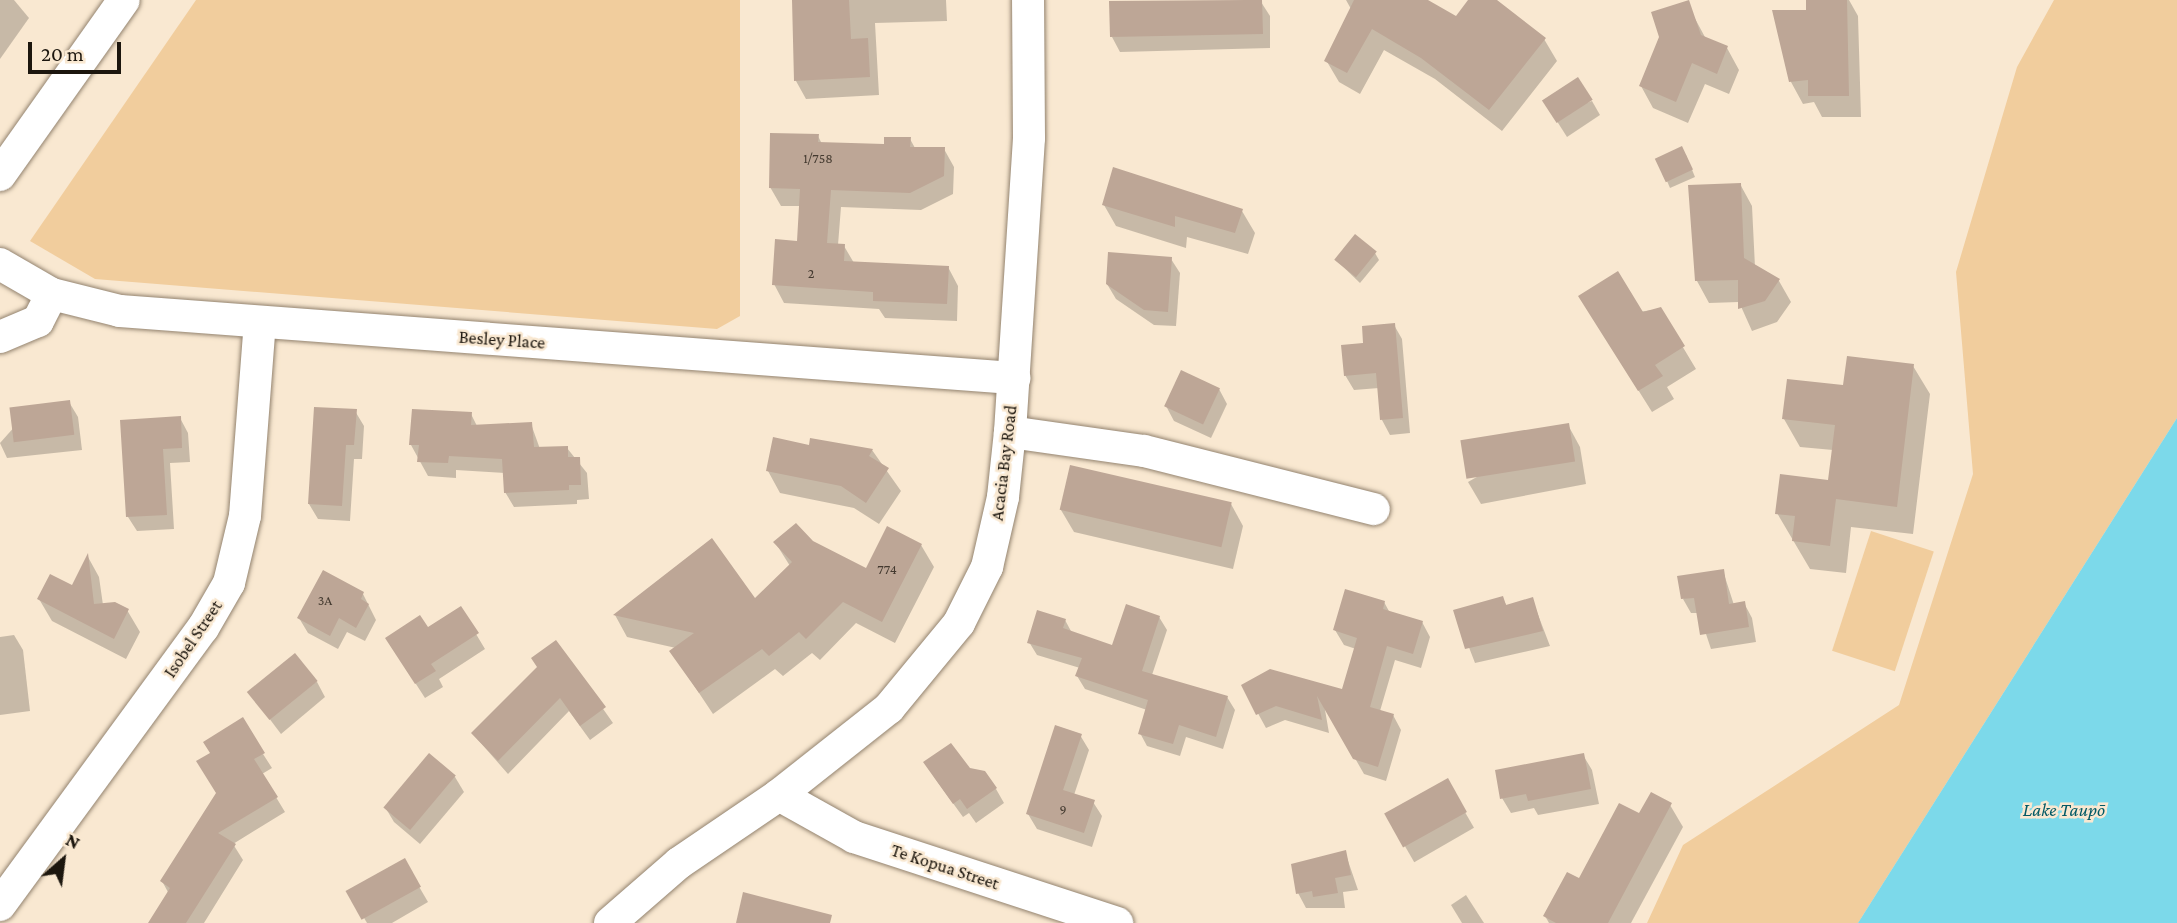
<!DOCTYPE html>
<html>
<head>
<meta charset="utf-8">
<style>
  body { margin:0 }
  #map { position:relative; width:2177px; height:923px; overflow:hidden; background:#f9e8d1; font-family:"Crimson Pro",serif }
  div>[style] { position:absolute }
  .green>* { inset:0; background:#f1cd9d; transform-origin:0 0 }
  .water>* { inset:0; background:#7cd9ea }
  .shadow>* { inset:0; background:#0003; transform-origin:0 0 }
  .building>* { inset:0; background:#bda696; transform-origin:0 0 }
  .roads { filter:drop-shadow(0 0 2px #93836f) drop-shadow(0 0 2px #93836f) }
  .minor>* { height:32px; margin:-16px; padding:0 16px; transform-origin:16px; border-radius:16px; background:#fff }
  span { translate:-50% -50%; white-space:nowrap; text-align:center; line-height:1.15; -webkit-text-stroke:5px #f9e8d1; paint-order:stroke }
  .number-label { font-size:14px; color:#443a30 }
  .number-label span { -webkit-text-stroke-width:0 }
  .street-label { font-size:18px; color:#1c160e }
  .water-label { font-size:19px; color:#025965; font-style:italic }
  .north { position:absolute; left:28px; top:825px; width:70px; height:70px; -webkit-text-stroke:5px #f9e8d1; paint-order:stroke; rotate:28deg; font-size:19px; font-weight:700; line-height:28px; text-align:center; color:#1c160e }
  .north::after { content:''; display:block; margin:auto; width:24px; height:32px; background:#1c160e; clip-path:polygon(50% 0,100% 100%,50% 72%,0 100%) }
  .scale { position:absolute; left:28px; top:42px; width:93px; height:32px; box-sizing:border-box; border:4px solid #1c160e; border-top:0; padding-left:9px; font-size:21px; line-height:24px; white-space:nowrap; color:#1c160e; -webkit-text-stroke:5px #f9e8d1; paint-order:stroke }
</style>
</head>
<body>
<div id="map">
  <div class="green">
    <i style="clip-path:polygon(196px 0,740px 0,740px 316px,717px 329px,95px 279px,30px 241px)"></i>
    <i style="clip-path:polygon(2054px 0,2177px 0,2177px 418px,1858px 923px,1647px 923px,1683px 845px,1899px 705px,1973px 474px,1956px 272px,2017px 67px)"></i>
    <i style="left:1871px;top:531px;width:66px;height:126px;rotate:18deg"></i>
  </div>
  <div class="water">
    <i style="clip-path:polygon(2177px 418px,2177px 923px,1858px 923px)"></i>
  </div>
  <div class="shadow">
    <i style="clip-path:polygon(0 0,14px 0,29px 18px,0 59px)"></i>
    <i style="clip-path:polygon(794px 0,946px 0,947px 21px,875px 23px,879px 95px,806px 99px,796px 81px)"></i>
    <i style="clip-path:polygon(1346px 0,1425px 0,1456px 18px,1470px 0,1494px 0,1544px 39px,1557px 61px,1502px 131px,1435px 79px,1384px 50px,1360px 94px,1339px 82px,1326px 60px,1351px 9px)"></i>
    <i style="clip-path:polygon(1808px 0,1849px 0,1858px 16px,1861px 117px,1822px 117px,1814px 102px,1803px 104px,1791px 82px)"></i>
    <i style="clip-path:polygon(1261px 2px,1270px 16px,1270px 48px,1120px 52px,1112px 37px)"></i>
    <i style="clip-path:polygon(1692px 13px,1706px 39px,1727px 48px,1739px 70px,1729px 94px,1705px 84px,1688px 123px,1653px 108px,1641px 86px)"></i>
    <i style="clip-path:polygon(1592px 101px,1600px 115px,1567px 137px,1553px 115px)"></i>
    <i style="clip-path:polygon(818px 136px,822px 144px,886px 146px,910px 139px,915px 148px,944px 149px,954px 167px,953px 194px,921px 210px,841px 207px,838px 245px,844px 246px,854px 263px,948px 267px,958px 286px,957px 321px,885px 318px,879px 309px,784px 303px,774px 284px,798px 243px,801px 206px,781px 206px,770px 187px)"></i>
    <i style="clip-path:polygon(1686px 155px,1695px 177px,1670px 188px,1667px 181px)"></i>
    <i style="clip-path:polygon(1740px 184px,1752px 206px,1755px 267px,1779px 281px,1791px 302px,1777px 322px,1752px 331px,1739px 302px,1709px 303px,1697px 281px)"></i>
    <i style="clip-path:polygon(1104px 205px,1242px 211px,1255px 233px,1248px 254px,1187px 237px,1186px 248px,1116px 226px)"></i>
    <i style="clip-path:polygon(1375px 253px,1379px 260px,1360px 283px,1336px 260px)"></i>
    <i style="clip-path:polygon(1171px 259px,1180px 273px,1176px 326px,1154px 325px,1116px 299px,1107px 284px)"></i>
    <i style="clip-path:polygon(1660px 309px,1696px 369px,1667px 387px,1674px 399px,1652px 412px,1593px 318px)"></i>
    <i style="clip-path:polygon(1394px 325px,1402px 339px,1410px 433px,1390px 435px,1382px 420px,1379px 388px,1354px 390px,1345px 375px,1365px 345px)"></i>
    <i style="clip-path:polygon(1913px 366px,1930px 394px,1913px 534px,1851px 527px,1846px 573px,1810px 569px,1777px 513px,1830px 482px,1833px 450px,1800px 447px,1784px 419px,1845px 387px)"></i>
    <i style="clip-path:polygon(1219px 389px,1227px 404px,1211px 438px,1174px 421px,1166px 406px)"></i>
    <i style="clip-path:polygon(69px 402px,78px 417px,82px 450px,7px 458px,0 443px,33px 406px)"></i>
    <i style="clip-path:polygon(355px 411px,364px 426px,362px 459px,354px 459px,350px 521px,318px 519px,309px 504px)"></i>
    <i style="clip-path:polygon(471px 414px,477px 426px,531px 424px,540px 449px,567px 448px,587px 473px,589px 499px,577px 500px,577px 504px,514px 507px,505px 492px,505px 473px,456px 470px,456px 478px,428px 476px,411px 445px)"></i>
    <i style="clip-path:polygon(180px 418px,188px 433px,190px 462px,170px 463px,174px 529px,137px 531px,128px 517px,122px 422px)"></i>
    <i style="clip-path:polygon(1568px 425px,1580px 447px,1586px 484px,1481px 504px,1468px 482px)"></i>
    <i style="clip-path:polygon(811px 447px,872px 450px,901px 491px,879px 524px,854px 508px,780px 493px,768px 471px)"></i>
    <i style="clip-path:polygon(1231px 504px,1243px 526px,1233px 569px,1074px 532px,1061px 510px)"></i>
    <i style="clip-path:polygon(712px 541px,755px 600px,790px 566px,775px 542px,811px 542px,867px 570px,921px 545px,934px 567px,895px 643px,856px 623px,820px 660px,812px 653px,783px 676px,775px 669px,713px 714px,671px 651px,676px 648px,627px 637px,615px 615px)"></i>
    <i style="clip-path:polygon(88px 557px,99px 577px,103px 605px,127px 610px,140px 632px,126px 659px,52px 621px,39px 599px,72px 587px)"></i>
    <i style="clip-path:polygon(1723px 571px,1734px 605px,1744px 603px,1752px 618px,1756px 642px,1711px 649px,1699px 613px,1691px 613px,1683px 599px)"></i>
    <i style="clip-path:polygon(363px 594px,376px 620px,365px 641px,347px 632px,338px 649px,308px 633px,299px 618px)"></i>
    <i style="clip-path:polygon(1502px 598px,1507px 606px,1532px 599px,1550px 646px,1475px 663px,1455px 611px)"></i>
    <i style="clip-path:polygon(1384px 602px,1390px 613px,1422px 622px,1430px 637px,1421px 668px,1395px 660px,1380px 711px,1393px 715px,1401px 730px,1386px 781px,1364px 774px,1324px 704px,1329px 733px,1285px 720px,1266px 728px,1243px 686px,1343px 691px,1356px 649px,1344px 645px,1335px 630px)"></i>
    <i style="clip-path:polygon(461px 609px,485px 649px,439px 679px,443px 687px,425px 698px,396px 653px)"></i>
    <i style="clip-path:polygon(1159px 617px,1167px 630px,1152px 675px,1227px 697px,1235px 710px,1223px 749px,1186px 737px,1180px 756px,1147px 746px,1140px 733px,1147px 710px,1085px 689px,1077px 676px,1080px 668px,1037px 655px,1029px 642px,1065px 620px,1072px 633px,1113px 647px)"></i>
    <i style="clip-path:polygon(14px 635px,23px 650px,30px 711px,0 715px,0 637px)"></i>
    <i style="clip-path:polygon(556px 642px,613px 723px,590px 740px,569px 711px,508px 774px,473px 734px,538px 668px)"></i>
    <i style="clip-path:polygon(317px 682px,325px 697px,281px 734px,250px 693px)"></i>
    <i style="clip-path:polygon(1080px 735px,1089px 750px,1074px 795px,1093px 802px,1102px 816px,1092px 847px,1037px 829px,1028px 814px)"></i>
    <i style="clip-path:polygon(263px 754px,272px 768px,262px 774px,285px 812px,233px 844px,243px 860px,204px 923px,150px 923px,169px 894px,162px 881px,217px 794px,199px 762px)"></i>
    <i style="clip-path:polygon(429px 755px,455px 777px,464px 792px,420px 844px,394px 822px,385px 807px)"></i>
    <i style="clip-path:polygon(1583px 755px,1592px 770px,1599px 804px,1538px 815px,1534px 808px,1511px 813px,1502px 798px)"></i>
    <i style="clip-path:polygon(934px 777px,996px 789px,1004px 803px,976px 823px,969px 813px,963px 817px)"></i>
    <i style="left:1447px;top:781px;width:54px;height:69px;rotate:60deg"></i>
    <i style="clip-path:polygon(1670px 805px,1683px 827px,1631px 923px,1549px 923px,1545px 916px,1640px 816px)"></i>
    <i style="clip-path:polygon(1345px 852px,1358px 890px,1343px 892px,1345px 908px,1306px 908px,1298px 893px)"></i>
    <i style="clip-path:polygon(404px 861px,428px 902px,392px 923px,367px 923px,349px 892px)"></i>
    <i style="clip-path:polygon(1466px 895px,1484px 923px,1462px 923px,1451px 905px)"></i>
  </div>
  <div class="building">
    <i style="clip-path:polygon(792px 0,849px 0,851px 39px,868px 38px,870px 77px,794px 81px)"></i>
    <i style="clip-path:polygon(1245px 0,1262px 0,1263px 34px,1110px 37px,1109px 1px)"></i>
    <i style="clip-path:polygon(1354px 0,1428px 0,1456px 16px,1468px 0,1497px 0,1546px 38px,1489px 110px,1421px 58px,1372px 29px,1347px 73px,1324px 61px)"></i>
    <i style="clip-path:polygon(1689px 0,1701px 35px,1728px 46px,1717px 74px,1692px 63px,1676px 102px,1639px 86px,1659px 37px,1651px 12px)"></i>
    <i style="clip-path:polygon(1806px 0,1847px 0,1849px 96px,1808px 96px,1808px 80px,1789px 82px,1772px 10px,1806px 10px)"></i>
    <i style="left:1578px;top:77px;width:27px;height:43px;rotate:57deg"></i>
    <i style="clip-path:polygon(770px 133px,819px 134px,818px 142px,884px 144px,884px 137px,911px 137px,910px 147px,945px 147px,944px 176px,910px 193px,831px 190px,827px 243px,845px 244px,844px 261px,949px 266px,947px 304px,873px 301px,873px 292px,772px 285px,775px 239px,797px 241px,800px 189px,769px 188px)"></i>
    <i style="left:1682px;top:146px;width:26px;height:30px;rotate:65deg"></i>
    <i style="clip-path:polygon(1113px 167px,1243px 209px,1235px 233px,1175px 216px,1175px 227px,1102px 205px)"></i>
    <i style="clip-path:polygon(1741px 183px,1744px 258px,1780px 279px,1765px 301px,1738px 309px,1738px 280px,1695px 281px,1688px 185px)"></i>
    <i style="left:1355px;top:234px;width:28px;height:33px;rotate:39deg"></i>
    <i style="clip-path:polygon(1108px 252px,1172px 257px,1168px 312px,1144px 310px,1106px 284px)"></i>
    <i style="clip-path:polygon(1618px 271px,1643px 312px,1661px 307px,1685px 346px,1655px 365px,1663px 376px,1638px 391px,1578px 296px)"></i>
    <i style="clip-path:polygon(1395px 323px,1403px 418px,1380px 420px,1376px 373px,1344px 376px,1341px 345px,1363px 343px,1362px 326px)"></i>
    <i style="clip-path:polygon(1847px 356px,1914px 364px,1897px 507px,1836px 499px,1830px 546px,1792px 541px,1795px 516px,1775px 514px,1780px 474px,1828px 480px,1835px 425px,1782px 419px,1787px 379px,1843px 385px)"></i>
    <i style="left:1181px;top:370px;width:43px;height:40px;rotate:25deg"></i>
    <i style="left:70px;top:400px;width:35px;height:61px;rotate:83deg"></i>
    <i style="clip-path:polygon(314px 407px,357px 409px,354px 445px,346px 445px,342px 506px,308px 504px)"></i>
    <i style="clip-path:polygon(412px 409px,472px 412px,471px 425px,532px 422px,534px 447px,568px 446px,568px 457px,580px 457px,581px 485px,569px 485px,569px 490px,504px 493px,502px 459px,449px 456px,448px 463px,417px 462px,419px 445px,409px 445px)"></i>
    <i style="clip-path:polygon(181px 416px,182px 448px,163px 449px,167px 515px,126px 517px,120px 420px)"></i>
    <i style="left:1569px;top:423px;width:39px;height:110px;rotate:81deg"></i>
    <i style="clip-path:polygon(773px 437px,809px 445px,810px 438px,873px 449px,869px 456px,889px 468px,866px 503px,841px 486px,766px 471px)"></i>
    <i style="left:1070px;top:465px;width:166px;height:46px;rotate:13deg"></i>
    <i style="clip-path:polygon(796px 523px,813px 541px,866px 568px,887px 526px,922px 544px,882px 622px,843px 602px,806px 639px,799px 632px,769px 656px,762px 649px,699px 693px,669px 651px,694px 633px,613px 615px,712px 538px,755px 598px,792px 562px,773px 542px)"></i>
    <i style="clip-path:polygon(88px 553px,94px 604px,115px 602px,129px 609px,114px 639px,37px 599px,50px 574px,72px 585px)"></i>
    <i style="clip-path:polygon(1724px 569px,1729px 604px,1745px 601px,1749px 627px,1700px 635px,1694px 598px,1681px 599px,1677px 576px)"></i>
    <i style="clip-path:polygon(323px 570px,364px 592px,361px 599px,369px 604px,356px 628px,339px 618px,330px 636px,297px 618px)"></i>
    <i style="clip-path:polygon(1345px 589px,1385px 601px,1383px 609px,1423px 621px,1413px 654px,1387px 646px,1370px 707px,1394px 714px,1378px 767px,1353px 759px,1317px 696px,1322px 720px,1276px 706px,1256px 715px,1241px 685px,1270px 669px,1342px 689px,1357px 638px,1333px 630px)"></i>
    <i style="clip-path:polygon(1503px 596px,1506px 605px,1533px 597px,1543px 631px,1465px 649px,1453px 610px)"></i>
    <i style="clip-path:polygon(1126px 604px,1160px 616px,1142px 671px,1228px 696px,1216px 737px,1179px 725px,1173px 744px,1138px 734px,1148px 700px,1075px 676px,1082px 658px,1027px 643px,1037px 610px,1066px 619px,1063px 628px,1112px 645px)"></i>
    <i style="clip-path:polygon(461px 606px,479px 633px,431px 664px,436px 671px,415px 684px,385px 638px,420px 615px,428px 627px)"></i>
    <i style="clip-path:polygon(556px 640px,606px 707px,580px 726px,560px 698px,498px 761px,471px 733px,537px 667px,531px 658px)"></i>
    <i style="left:295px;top:653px;width:36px;height:62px;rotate:51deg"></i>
    <i style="clip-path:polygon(243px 717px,265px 753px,254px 759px,278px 797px,218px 833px,236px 844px,186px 923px,148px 923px,170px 888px,160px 881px,216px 793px,196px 761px,210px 753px,203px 742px)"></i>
    <i style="clip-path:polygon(1055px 725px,1082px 734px,1063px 790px,1095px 800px,1084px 833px,1026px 814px)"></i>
    <i style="clip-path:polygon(951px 743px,970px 768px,985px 771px,997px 788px,967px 809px,960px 799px,953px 804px,923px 762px)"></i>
    <i style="left:429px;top:753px;width:35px;height:71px;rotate:40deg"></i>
    <i style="clip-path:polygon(1584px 753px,1591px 789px,1528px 801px,1526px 794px,1500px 799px,1495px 770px)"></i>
    <i style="left:1448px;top:778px;width:39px;height:73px;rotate:61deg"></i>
    <i style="clip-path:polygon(1651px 792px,1672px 803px,1608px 923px,1556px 923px,1543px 916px,1567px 872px,1579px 878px,1619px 803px,1639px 813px)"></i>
    <i style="clip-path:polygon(1346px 850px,1351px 875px,1335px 878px,1338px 893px,1313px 897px,1312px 891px,1296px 894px,1291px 864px)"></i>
    <i style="left:405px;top:858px;width:33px;height:68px;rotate:61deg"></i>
    <i style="clip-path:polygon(743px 892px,832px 915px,830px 923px,736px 923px)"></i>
  </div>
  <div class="roads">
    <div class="minor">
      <i style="left:0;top:175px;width:214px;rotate:-54.7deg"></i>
      <i style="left:0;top:264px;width:60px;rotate:30deg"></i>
      <i style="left:52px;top:294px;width:70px;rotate:14deg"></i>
      <i style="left:120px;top:311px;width:897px;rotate:4.29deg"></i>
      <i style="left:0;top:337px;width:41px;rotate:-22.8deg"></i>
      <i style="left:38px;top:321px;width:30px;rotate:-63deg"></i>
      <i style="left:1010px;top:432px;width:135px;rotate:8.1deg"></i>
      <i style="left:1144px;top:451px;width:237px;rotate:14.2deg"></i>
      <i style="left:779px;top:795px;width:86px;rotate:29.2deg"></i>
      <i style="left:854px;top:837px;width:277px;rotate:18.1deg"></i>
      <i style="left:0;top:905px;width:343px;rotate:-53.8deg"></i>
      <i style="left:203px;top:628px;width:52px;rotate:-60deg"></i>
      <i style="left:229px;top:583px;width:69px;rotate:-76.6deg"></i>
      <i style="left:245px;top:516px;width:194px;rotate:-85.6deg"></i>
      <i style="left:610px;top:923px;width:91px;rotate:-41deg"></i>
      <i style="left:679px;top:863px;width:121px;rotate:-34.2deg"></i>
      <i style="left:779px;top:795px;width:140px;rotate:-38.3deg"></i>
      <i style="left:889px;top:708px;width:110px;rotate:-50.5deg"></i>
      <i style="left:959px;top:623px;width:63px;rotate:-63.4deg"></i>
      <i style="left:987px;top:567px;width:72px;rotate:-77.1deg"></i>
      <i style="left:1003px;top:497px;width:65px;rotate:-83.9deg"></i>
      <i style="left:1010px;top:432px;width:295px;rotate:-86.3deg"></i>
      <i style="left:1029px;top:138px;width:138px;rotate:-90.4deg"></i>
    </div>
  </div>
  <div class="number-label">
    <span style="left:818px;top:158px">1/758</span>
    <span style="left:811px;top:273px">2</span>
    <span style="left:887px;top:569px">774</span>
    <span style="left:325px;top:600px">3A</span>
    <span style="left:1063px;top:809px">9</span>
  </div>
  <div class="street-label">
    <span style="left:502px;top:340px;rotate:4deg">Besley Place</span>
    <span style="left:1004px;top:463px;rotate:-83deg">Acacia Bay Road</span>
    <span style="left:193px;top:639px;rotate:-56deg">Isobel Street</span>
    <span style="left:945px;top:867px;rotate:18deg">Te Kopua Street</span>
  </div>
  <div class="water-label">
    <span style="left:2064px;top:810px">Lake Taupō</span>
  </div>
  <div class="north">N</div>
  <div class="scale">20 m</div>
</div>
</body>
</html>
